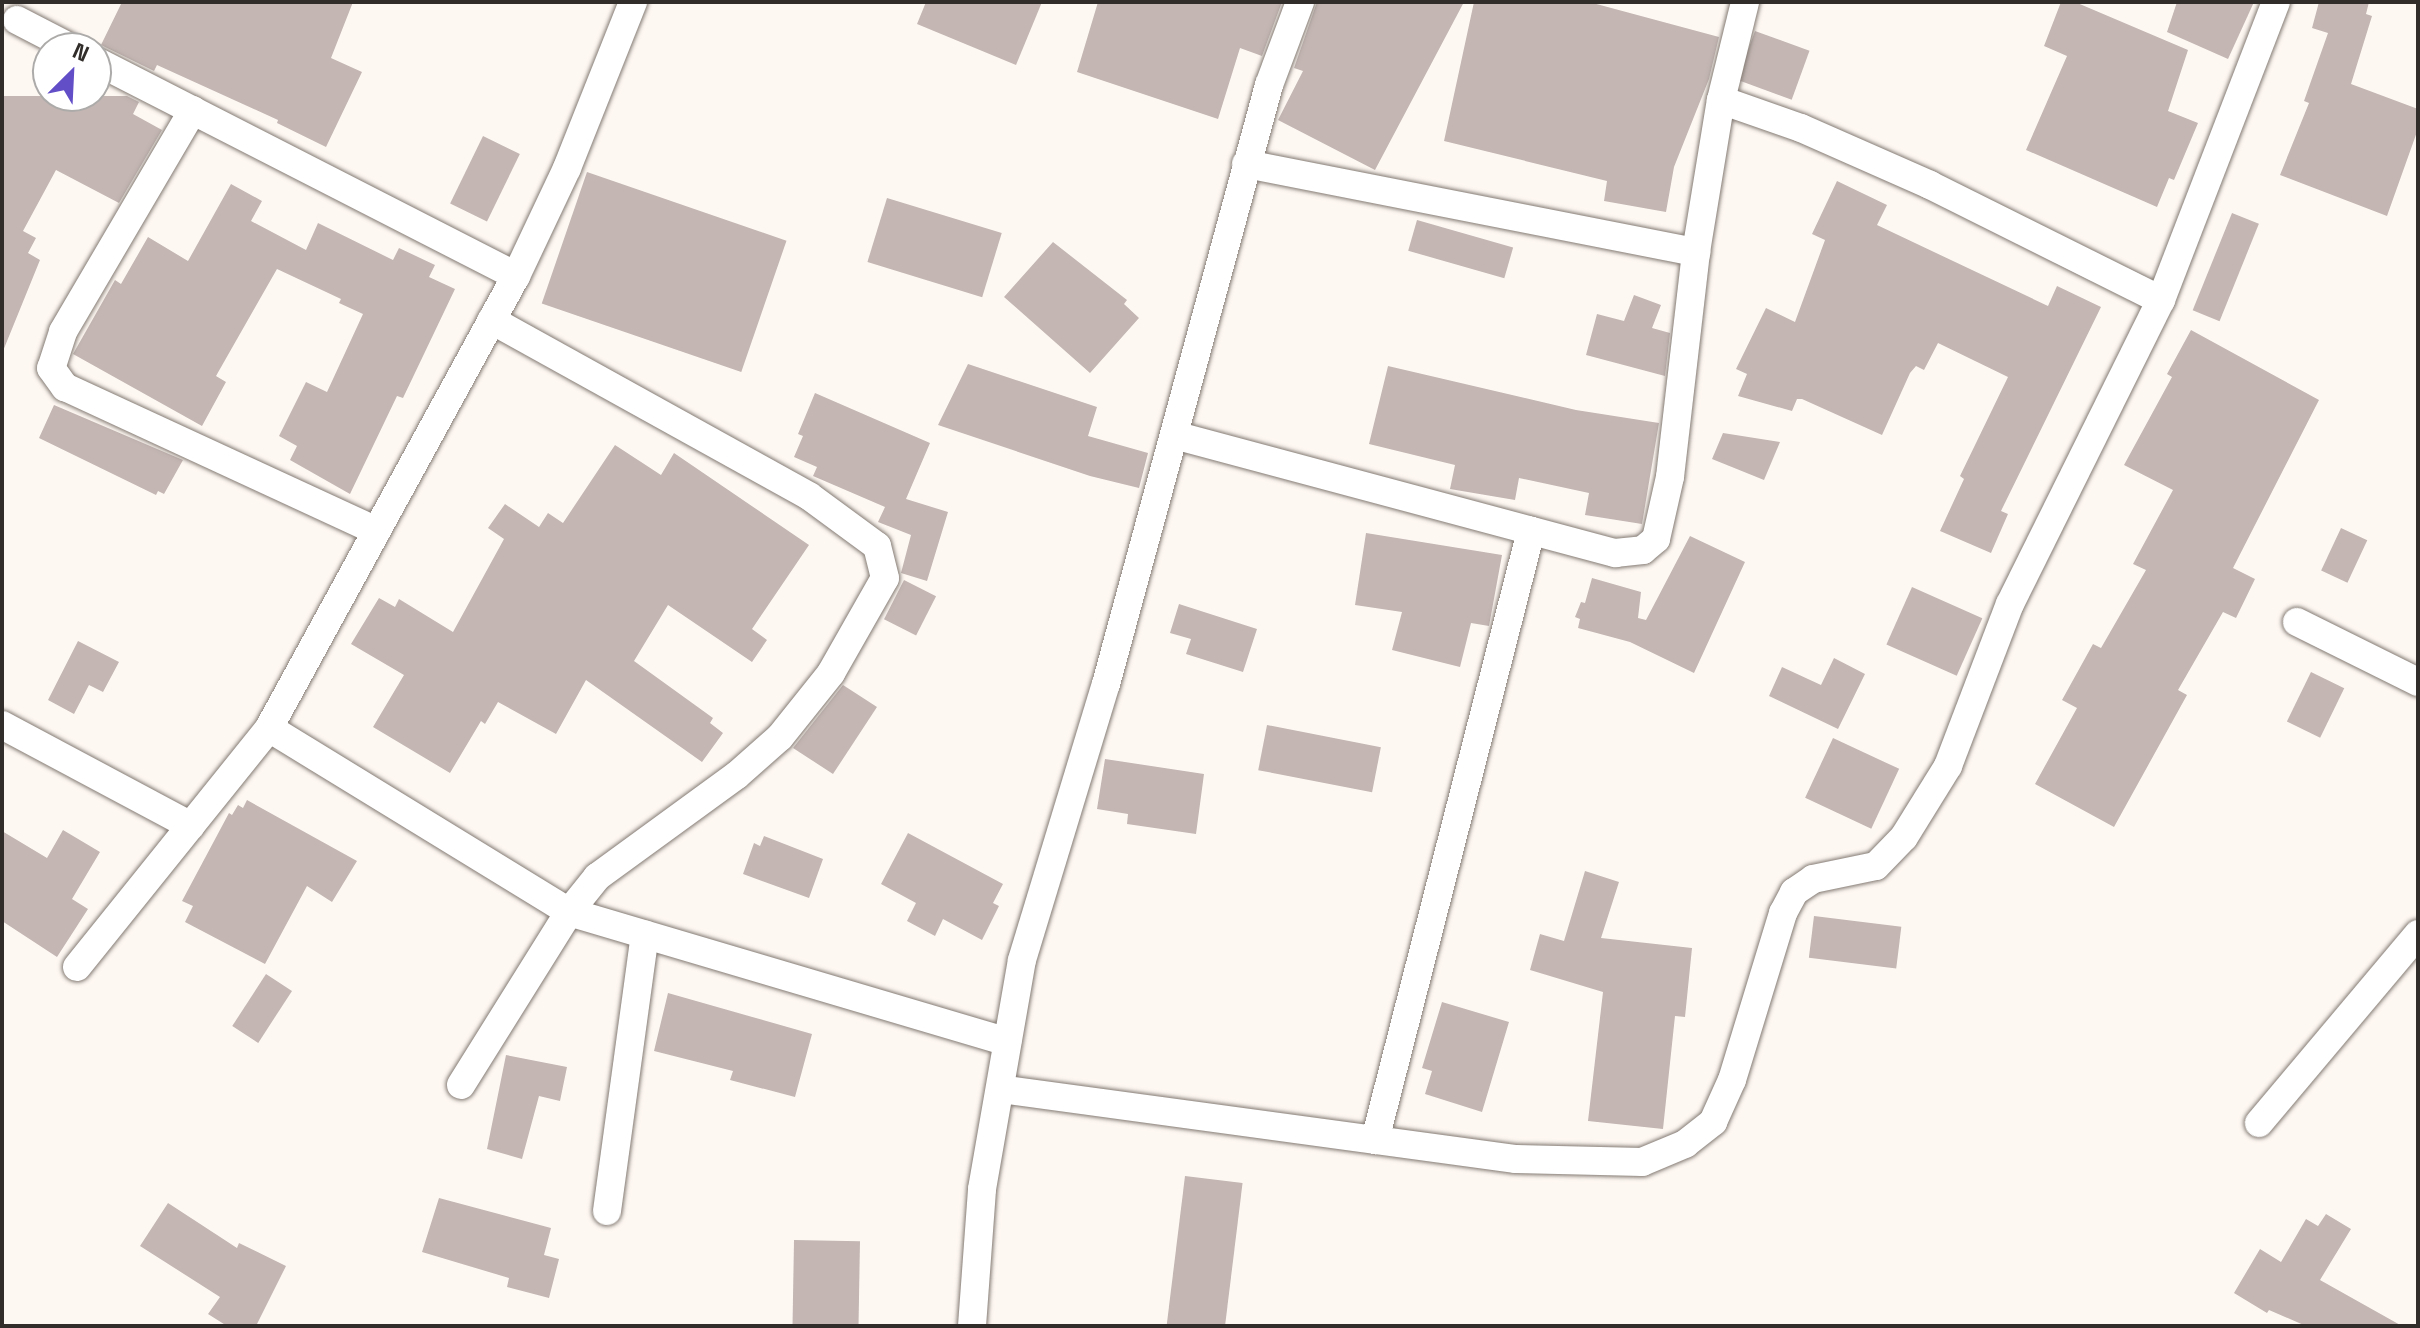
<!DOCTYPE html>
<html>
<head>
<meta charset="utf-8">
<style>
  body { margin:0 }
  #map { position:relative; width:2420px; height:1328px; overflow:hidden; background:#fef8f3; font-family:"Space Grotesk",sans-serif }
  div>[style] { position:absolute }
  .building>* { inset:0; background:#c3b6b3; transform-origin:0 0 }
  .roads { filter:drop-shadow(0 0 2px #837a73) drop-shadow(0 0 2px #837a73) }
  .minor>* { height:28px; margin:-14px; padding:0 14px; transform-origin:14px; border-radius:14px; background:#fff }
  span { translate:-50% -50%; white-space:nowrap; text-align:center; line-height:1.15; -webkit-text-stroke:7px #fff; paint-order:stroke }
  .frame { position:absolute; inset:0; border:4px solid #312d2a; pointer-events:none }
  .north { position:absolute; left:32px; top:32px; width:80px; height:80px; box-sizing:border-box; background:#fff; border:2px solid #adabaa; border-radius:50%; rotate:24deg; font-size:22px; font-weight:700; line-height:32px; text-align:center; color:#312d2a }
  .north::after { content:''; display:block; margin:auto; width:28px; height:36px; background:#624ec7; clip-path:polygon(50% 0,100% 100%,50% 72%,0 100%) }
</style>
</head>
<body>
<div id="map">
  <div class="building">
    <i style="clip-path:polygon(122px 2px,353px 2px,331px 58px,362px 72px,326px 147px,277px 123px,278px 120px,157px 65px,154px 71px,101px 45px)"></i>
    <i style="clip-path:polygon(926px 2px,1042px 2px,1016px 65px,917px 24px)"></i>
    <i style="clip-path:polygon(1098px 2px,1282px 2px,1262px 56px,1240px 48px,1218px 119px,1077px 72px)"></i>
    <i style="clip-path:polygon(1317px 2px,1464px 2px,1375px 170px,1278px 120px,1303px 71px,1294px 68px)"></i>
    <i style="clip-path:polygon(1474px 2px,1589px 2px,1719px 37px,1709px 79px,1674px 167px,1666px 212px,1604px 201px,1607px 181px,1444px 141px)"></i>
    <i style="clip-path:polygon(2061px 2px,2075px 2px,2188px 50px,2168px 111px,2198px 123px,2174px 180px,2169px 178px,2157px 207px,2026px 150px,2067px 56px,2044px 46px)"></i>
    <i style="clip-path:polygon(2177px 2px,2254px 2px,2228px 59px,2167px 32px)"></i>
    <i style="clip-path:polygon(2319px 2px,2369px 2px,2366px 14px,2372px 16px,2351px 84px,2418px 109px,2418px 129px,2387px 216px,2280px 175px,2309px 103px,2304px 101px,2328px 33px,2312px 28px)"></i>
    <i style="left:1755px;top:31px;width:58px;height:52px;rotate:20deg"></i>
    <i style="clip-path:polygon(2px 96px,127px 96px,139px 102px,133px 114px,162px 130px,119px 203px,56px 170px,23px 231px,36px 238px,28px 253px,40px 260px,3px 351px)"></i>
    <i style="left:483px;top:136px;width:41px;height:75px;rotate:26deg"></i>
    <i style="left:587px;top:172px;width:211px;height:139px;rotate:19deg"></i>
    <i style="clip-path:polygon(1837px 181px,1887px 205px,1877px 225px,2048px 306px,2057px 286px,2101px 307px,2001px 511px,2008px 514px,1991px 553px,1940px 531px,1964px 479px,1960px 476px,2008px 377px,1938px 343px,1924px 370px,1916px 366px,1910px 373px,1882px 435px,1802px 399px,1797px 399px,1792px 411px,1738px 396px,1747px 374px,1736px 369px,1766px 308px,1795px 322px,1825px 240px,1812px 234px)"></i>
    <i style="clip-path:polygon(231px 184px,262px 201px,251px 221px,306px 250px,318px 223px,393px 260px,399px 248px,435px 265px,429px 277px,455px 289px,403px 398px,397px 396px,350px 494px,290px 460px,297px 446px,279px 436px,306px 382px,327px 392px,363px 314px,339px 303px,341px 299px,277px 269px,216px 376px,226px 382px,202px 426px,73px 354px,115px 280px,121px 284px,148px 237px,188px 261px)"></i>
    <i style="left:887px;top:198px;width:120px;height:67px;rotate:17deg"></i>
    <i style="left:2232px;top:213px;width:29px;height:105px;rotate:22deg"></i>
    <i style="left:1417px;top:220px;width:100px;height:32px;rotate:16deg"></i>
    <i style="clip-path:polygon(1053px 242px,1127px 300px,1124px 304px,1139px 318px,1090px 373px,1004px 297px)"></i>
    <i style="clip-path:polygon(1634px 295px,1661px 305px,1652px 328px,1670px 333px,1665px 376px,1586px 355px,1597px 314px,1624px 321px)"></i>
    <i style="clip-path:polygon(2191px 330px,2319px 400px,2233px 568px,2255px 579px,2236px 618px,2223px 612px,2178px 690px,2187px 695px,2114px 827px,2035px 784px,2077px 708px,2062px 700px,2093px 644px,2101px 648px,2146px 570px,2133px 564px,2173px 490px,2124px 465px,2172px 377px,2167px 374px)"></i>
    <i style="clip-path:polygon(968px 364px,1097px 407px,1088px 436px,1148px 453px,1139px 488px,1090px 476px,938px 425px)"></i>
    <i style="clip-path:polygon(1388px 366px,1576px 410px,1659px 423px,1642px 524px,1585px 515px,1589px 493px,1519px 478px,1515px 500px,1450px 489px,1455px 465px,1369px 444px)"></i>
    <i style="clip-path:polygon(815px 393px,930px 443px,906px 499px,948px 512px,927px 581px,901px 573px,911px 535px,878px 522px,885px 507px,813px 476px,817px 467px,794px 457px,803px 436px,798px 434px)"></i>
    <i style="clip-path:polygon(54px 405px,183px 460px,164px 494px,158px 491px,156px 495px,39px 438px)"></i>
    <i style="clip-path:polygon(1723px 433px,1780px 442px,1764px 480px,1712px 459px)"></i>
    <i style="clip-path:polygon(615px 445px,661px 475px,674px 453px,809px 545px,752px 629px,767px 640px,752px 662px,668px 605px,634px 661px,713px 718px,710px 723px,723px 733px,702px 762px,586px 680px,556px 734px,498px 702px,485px 724px,481px 721px,450px 773px,373px 727px,404px 675px,351px 644px,379px 598px,395px 607px,399px 599px,453px 632px,504px 539px,488px 528px,505px 504px,539px 527px,548px 513px,563px 523px)"></i>
    <i style="left:2341px;top:528px;width:29px;height:47px;rotate:25deg"></i>
    <i style="clip-path:polygon(1366px 533px,1502px 555px,1489px 626px,1471px 623px,1460px 667px,1392px 650px,1402px 612px,1355px 605px)"></i>
    <i style="clip-path:polygon(1690px 536px,1745px 562px,1694px 673px,1630px 642px,1578px 628px,1580px 619px,1575px 617px,1581px 602px,1585px 603px,1592px 578px,1641px 592px,1638px 618px,1646px 620px)"></i>
    <i style="left:904px;top:580px;width:36px;height:44px;rotate:27deg"></i>
    <i style="left:1912px;top:587px;width:77px;height:63px;rotate:24deg"></i>
    <i style="clip-path:polygon(1179px 604px,1257px 629px,1243px 672px,1186px 654px,1191px 639px,1170px 633px)"></i>
    <i style="clip-path:polygon(78px 641px,119px 662px,103px 692px,89px 685px,74px 714px,48px 700px)"></i>
    <i style="clip-path:polygon(1834px 658px,1865px 674px,1838px 729px,1769px 696px,1782px 667px,1821px 685px)"></i>
    <i style="left:2311px;top:672px;width:37px;height:55px;rotate:26deg"></i>
    <i style="clip-path:polygon(843px 685px,877px 707px,833px 774px,793px 748px)"></i>
    <i style="left:1267px;top:725px;width:116px;height:46px;rotate:11deg"></i>
    <i style="left:1833px;top:738px;width:73px;height:66px;rotate:25deg"></i>
    <i style="clip-path:polygon(1105px 759px,1204px 774px,1196px 834px,1127px 824px,1128px 814px,1097px 809px)"></i>
    <i style="clip-path:polygon(247px 800px,357px 861px,332px 902px,307px 886px,265px 964px,185px 922px,193px 906px,182px 901px,229px 813px,232px 815px,238px 805px,243px 808px)"></i>
    <i style="clip-path:polygon(63px 830px,100px 852px,72px 899px,88px 909px,57px 957px,2px 921px,2px 831px,47px 858px)"></i>
    <i style="clip-path:polygon(908px 833px,1003px 884px,993px 903px,999px 906px,982px 940px,943px 919px,935px 936px,907px 921px,916px 903px,881px 884px)"></i>
    <i style="clip-path:polygon(764px 836px,823px 859px,809px 898px,743px 874px,754px 843px,760px 846px)"></i>
    <i style="clip-path:polygon(1585px 871px,1619px 882px,1601px 938px,1692px 948px,1685px 1017px,1675px 1016px,1663px 1129px,1588px 1121px,1603px 992px,1530px 970px,1540px 934px,1564px 941px)"></i>
    <i style="left:1814px;top:916px;width:88px;height:42px;rotate:7deg"></i>
    <i style="left:266px;top:974px;width:31px;height:62px;rotate:33deg"></i>
    <i style="clip-path:polygon(668px 993px,812px 1034px,795px 1097px,730px 1080px,733px 1071px,654px 1051px)"></i>
    <i style="clip-path:polygon(1442px 1002px,1509px 1022px,1482px 1112px,1425px 1094px,1432px 1071px,1422px 1068px)"></i>
    <i style="clip-path:polygon(506px 1055px,567px 1067px,560px 1101px,539px 1096px,522px 1159px,487px 1149px)"></i>
    <i style="left:1185px;top:1176px;width:58px;height:151px;rotate:7deg"></i>
    <i style="clip-path:polygon(439px 1198px,551px 1228px,544px 1255px,559px 1259px,549px 1298px,507px 1287px,509px 1278px,422px 1252px)"></i>
    <i style="clip-path:polygon(168px 1203px,237px 1248px,239px 1243px,286px 1266px,256px 1326px,227px 1326px,208px 1314px,220px 1297px,140px 1246px)"></i>
    <i style="clip-path:polygon(2326px 1214px,2351px 1229px,2320px 1280px,2402px 1326px,2306px 1326px,2269px 1310px,2267px 1313px,2234px 1293px,2260px 1249px,2281px 1262px,2306px 1219px,2318px 1226px)"></i>
    <i style="left:794px;top:1240px;width:66px;height:86px;rotate:1deg"></i>
  </div>
  <div class="roads">
    <div class="minor">
      <i style="left:17px;top:20px;width:61px;rotate:27.4deg"></i>
      <i style="left:96px;top:61px;width:472px;rotate:27.1deg"></i>
      <i style="left:1721px;top:100px;width:85px;rotate:19.3deg"></i>
      <i style="left:1801px;top:128px;width:141px;rotate:23.8deg"></i>
      <i style="left:1930px;top:185px;width:258px;rotate:26.5deg"></i>
      <i style="left:193px;top:110px;width:257px;rotate:120.4deg"></i>
      <i style="left:63px;top:332px;width:38px;rotate:108deg"></i>
      <i style="left:51px;top:368px;width:24px;rotate:54deg"></i>
      <i style="left:65px;top:387px;width:343px;rotate:24.8deg"></i>
      <i style="left:1246px;top:164px;width:459px;rotate:11.1deg"></i>
      <i style="left:1174px;top:435px;width:457px;rotate:15deg"></i>
      <i style="left:1615px;top:553px;width:28px;rotate:-6deg"></i>
      <i style="left:1643px;top:550px;width:17px;rotate:-40deg"></i>
      <i style="left:1656px;top:539px;width:64px;rotate:-77.3deg"></i>
      <i style="left:1670px;top:477px;width:226px;rotate:-83.4deg"></i>
      <i style="left:1696px;top:252px;width:154px;rotate:-80.7deg"></i>
      <i style="left:1721px;top:100px;width:101px;rotate:-76.2deg"></i>
      <i style="left:2297px;top:622px;width:135px;rotate:26.4deg"></i>
      <i style="left:2px;top:725px;width:214px;rotate:28.1deg"></i>
      <i style="left:269px;top:728px;width:352px;rotate:31.5deg"></i>
      <i style="left:569px;top:912px;width:457px;rotate:16.5deg"></i>
      <i style="left:77px;top:967px;width:307px;rotate:-51.2deg"></i>
      <i style="left:269px;top:728px;width:515px;rotate:-61.35deg"></i>
      <i style="left:516px;top:276px;width:119px;rotate:-64.7deg"></i>
      <i style="left:567px;top:168px;width:179px;rotate:-68.3deg"></i>
      <i style="left:461px;top:1085px;width:204px;rotate:-58deg"></i>
      <i style="left:569px;top:912px;width:45px;rotate:-51.3deg"></i>
      <i style="left:597px;top:877px;width:173px;rotate:-36.1deg"></i>
      <i style="left:737px;top:775px;width:57px;rotate:-41.5deg"></i>
      <i style="left:780px;top:737px;width:82px;rotate:-51.4deg"></i>
      <i style="left:831px;top:673px;width:109px;rotate:-60.4deg"></i>
      <i style="left:885px;top:578px;width:33px;rotate:-104deg"></i>
      <i style="left:877px;top:546px;width:84px;rotate:-143.7deg"></i>
      <i style="left:809px;top:496px;width:363px;rotate:-151deg"></i>
      <i style="left:1000px;top:1089px;width:521px;rotate:7.73deg"></i>
      <i style="left:1516px;top:1159px;width:126px;rotate:1.4deg"></i>
      <i style="left:1642px;top:1162px;width:47px;rotate:-22.7deg"></i>
      <i style="left:1685px;top:1144px;width:36px;rotate:-38deg"></i>
      <i style="left:1713px;top:1122px;width:46px;rotate:-65.7deg"></i>
      <i style="left:1732px;top:1080px;width:175px;rotate:-73deg"></i>
      <i style="left:1783px;top:913px;width:24px;rotate:-62deg"></i>
      <i style="left:1794px;top:892px;width:23px;rotate:-34deg"></i>
      <i style="left:1813px;top:879px;width:64px;rotate:-11.7deg"></i>
      <i style="left:1876px;top:866px;width:40px;rotate:-46deg"></i>
      <i style="left:1904px;top:837px;width:84px;rotate:-58.2deg"></i>
      <i style="left:1948px;top:766px;width:173px;rotate:-69.1deg"></i>
      <i style="left:2010px;top:604px;width:339px;rotate:-63.6deg"></i>
      <i style="left:2161px;top:300px;width:319px;rotate:-68.9deg"></i>
      <i style="left:2259px;top:1123px;width:247px;rotate:-49.9deg"></i>
      <i style="left:1375px;top:1140px;width:629px;rotate:-75.63deg"></i>
      <i style="left:607px;top:1211px;width:279px;rotate:-82.2deg"></i>
      <i style="left:972px;top:1326px;width:137px;rotate:-85.8deg"></i>
      <i style="left:982px;top:1189px;width:232px;rotate:-80.1deg"></i>
      <i style="left:1022px;top:960px;width:288px;rotate:-73.1deg"></i>
      <i style="left:1106px;top:684px;width:621px;rotate:-74.78deg"></i>
      <i style="left:1269px;top:85px;width:89px;rotate:-69.5deg"></i>
    </div>
  </div>
  <div class="frame"></div>
  <div class="north">N</div>
</div>
</body>
</html>
